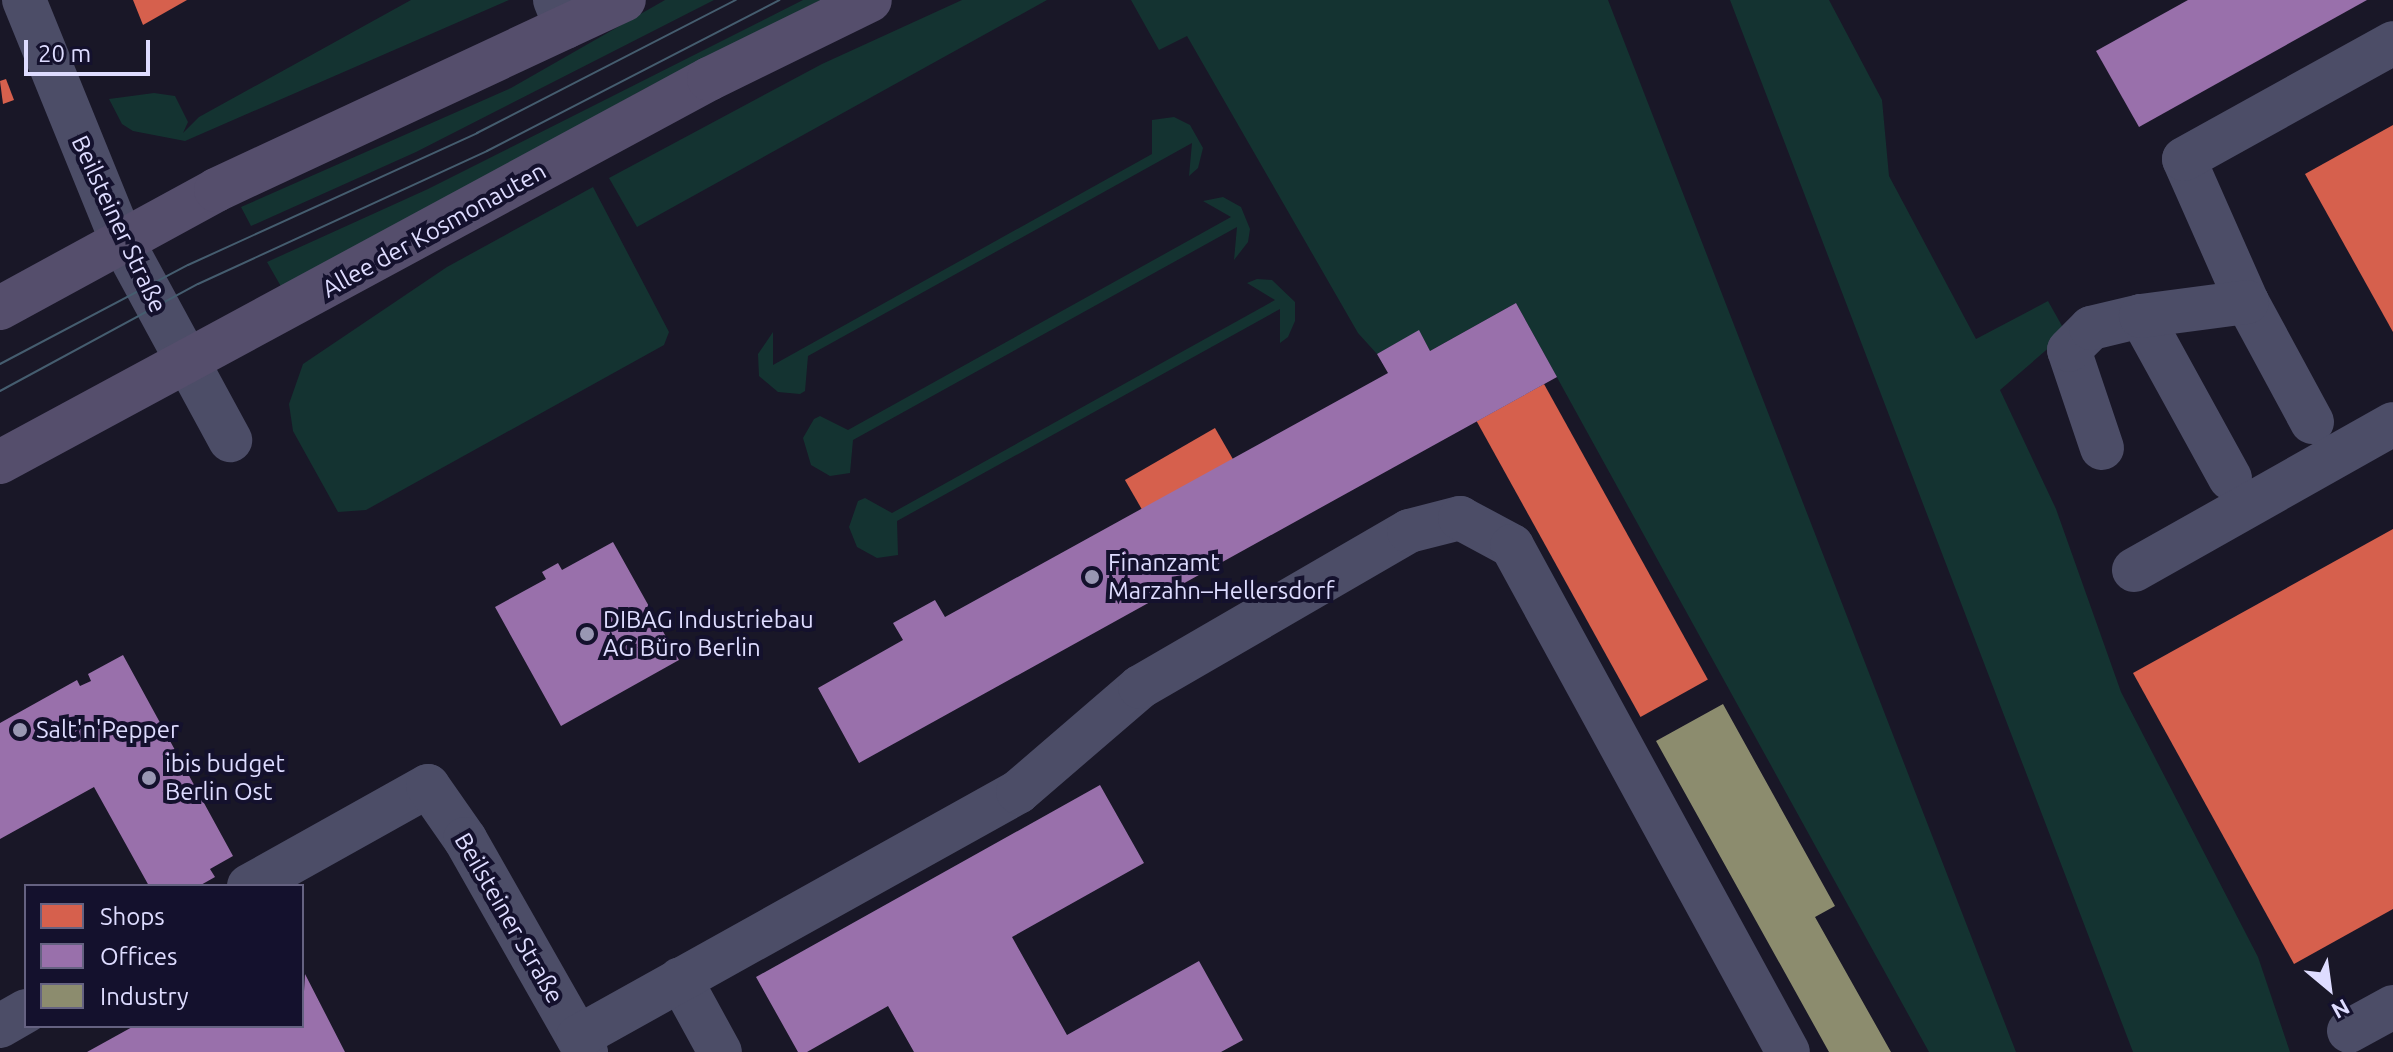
<!DOCTYPE html>
<html>
<head>
<meta charset="utf-8">
<style>
  body { margin:0 }
  #map { position:relative; width:2393px; height:1052px; overflow:hidden; background:#191727; font-family:Ubuntu,sans-serif }
  div>[style] { position:absolute }
  .green>* { inset:0; background:#143331 }
  .shops>* { inset:0; background:#d6604d; transform-origin:0 0 }
  .offices>* { inset:0; background:#9970ab }
  .industry>* { inset:0; background:#8c8c6e }
  .minor>* { height:44px; margin:-22px; padding:0 22px; transform-origin:22px; border-radius:22px; background:#4c4d67 }
  .major>* { height:44px; margin:-22px; padding:0 22px; transform-origin:22px; border-radius:22px; background:#554e6c }
  .tram>* { height:2px; margin:-1px; padding:0 1px; transform-origin:1px; border-radius:1px; background:#455d6f }
  .dots>* { width:22px; height:22px; translate:-50% -50%; box-sizing:border-box; border:4px solid #14112d; border-radius:50% }
  span { translate:-50% -50%; white-space:nowrap; text-align:center; line-height:1.15; -webkit-text-stroke:8px #14112d; paint-order:stroke }
  .street-label { font-size:24px; color:#dedcff }
  .poi-label { font-size:24px; color:#dedcff }
  .left { translate:0 -50%; text-align:left }
  .legend { position:absolute; left:24px; top:884px; width:280px; height:144px; box-sizing:border-box; background:#14112d; border:2px solid #656281; margin:0; padding:10px 14px; list-style:none; font-size:24px; color:#dedcff }
  .legend li { display:flex; align-items:center; gap:16px; height:40px }
  .legend b { width:40px; border:2px solid #656281 }
  .north { position:absolute; left:2289px; top:948px; width:80px; height:80px; -webkit-text-stroke:6px #14112d; paint-order:stroke; rotate:151deg; font-size:22px; font-weight:700; line-height:32px; text-align:center; color:#dedcff }
  .north::after { content:''; display:block; margin:auto; width:28px; height:36px; background:#dedcff; clip-path:polygon(50% 0,100% 100%,50% 72%,0 100%) }
  .scale { position:absolute; left:24px; top:40px; width:126px; height:36px; box-sizing:border-box; border:4px solid #dedcff; border-top:0; padding-left:10px; font-size:24px; line-height:28px; white-space:nowrap; color:#dedcff; -webkit-text-stroke:6px #14112d; paint-order:stroke }
</style>
</head>
<body>
<div id="map">
  <div class="green">
    <i style="clip-path:polygon(411px 0,509px 0,185px 141px,133px 131px,122px 124px,109px 99px,154px 93px,175px 96px,188px 122px,183px 133px,199px 117px)"></i>
    <i style="clip-path:polygon(665px 0,714px 0,416px 152px,251px 226px,241px 207px,511px 88px)"></i>
    <i style="clip-path:polygon(803px 0,821px 0,646px 88px,283px 290px,267px 262px,428px 189px)"></i>
    <i style="clip-path:polygon(962px 0,1047px 0,637px 227px,609px 178px,822px 64px)"></i>
    <i style="clip-path:polygon(1131px 0,1608px 0,2016px 1052px,1929px 1052px,1516px 303px,1430px 351px,1419px 331px,1377px 354px,1358px 333px,1187px 36px,1159px 50px)"></i>
    <i style="clip-path:polygon(1730px 0,1829px 0,1882px 100px,1889px 176px,1976px 339px,2048px 301px,2066px 333px,2000px 390px,2056px 509px,2121px 692px,2258px 957px,2290px 1052px,2133px 1052px)"></i>
    <i style="clip-path:polygon(1174px 117px,1190px 125px,1203px 148px,1198px 168px,1189px 176px,1192px 143px,808px 356px,805px 391px,800px 394px,778px 392px,759px 376px,758px 354px,773px 332px,773px 365px,1152px 154px,1152px 120px)"></i>
    <i style="clip-path:polygon(593px 187px,669px 332px,664px 345px,366px 510px,338px 512px,293px 431px,289px 404px,303px 364px,447px 267px)"></i>
    <i style="clip-path:polygon(1223px 197px,1241px 207px,1250px 229px,1248px 242px,1234px 260px,1237px 227px,853px 440px,850px 473px,830px 476px,811px 465px,803px 438px,814px 419px,820px 416px,848px 430px,1231px 217px,1203px 201px)"></i>
    <i style="clip-path:polygon(1257px 279px,1272px 280px,1295px 302px,1295px 321px,1288px 337px,1280px 343px,1280px 309px,897px 521px,898px 555px,877px 558px,857px 547px,849px 527px,858px 501px,865px 498px,892px 513px,1275px 300px,1247px 283px)"></i>
  </div>
  <div class="shops">
    <i style="clip-path:polygon(133px 0,187px 0,143px 25px)"></i>
    <i style="clip-path:polygon(6px 79px,14px 100px,3px 104px,0 81px)"></i>
    <i style="clip-path:polygon(2393px 125px,2393px 332px,2305px 174px)"></i>
    <i style="left:1544px;top:384px;width:338px;height:77px;rotate:61deg"></i>
    <i style="left:1215px;top:428px;width:36px;height:104px;rotate:60deg"></i>
    <i style="clip-path:polygon(2393px 529px,2393px 909px,2294px 964px,2133px 673px)"></i>
  </div>
  <div class="offices">
    <i style="clip-path:polygon(2188px 0,2367px 0,2139px 127px,2096px 51px)"></i>
    <i style="clip-path:polygon(1516px 303px,1557px 377px,859px 763px,818px 688px,903px 640px,893px 623px,935px 600px,945px 617px,1388px 373px,1377px 354px,1419px 330px,1430px 351px)"></i>
    <i style="clip-path:polygon(613px 542px,679px 660px,561px 726px,495px 607px,546px 579px,542px 572px,558px 563px,562px 570px)"></i>
    <i style="clip-path:polygon(123px 655px,233px 856px,210px 869px,215px 877px,199px 886px,149px 886px,94px 787px,0 839px,0 723px,77px 680px,80px 686px,91px 681px,88px 674px)"></i>
    <i style="clip-path:polygon(1100px 785px,1144px 863px,1012px 937px,1067px 1035px,1199px 961px,1243px 1040px,1221px 1052px,914px 1052px,888px 1006px,807px 1052px,798px 1052px,756px 977px)"></i>
    <i style="clip-path:polygon(305px 974px,345px 1052px,87px 1052px,134px 1026px,302px 1026px)"></i>
  </div>
  <div class="industry">
    <i style="clip-path:polygon(1723px 704px,1835px 906px,1815px 917px,1891px 1052px,1829px 1052px,1656px 741px)"></i>
  </div>
  <div class="minor">
    <i style="left:24px;top:0;width:258px;rotate:67.9deg"></i>
    <i style="left:121px;top:239px;width:229px;rotate:61.5deg"></i>
    <i style="left:555px;top:0;width:29px;rotate:68deg"></i>
    <i style="left:2312px;top:422px;width:136px;rotate:-118.4deg"></i>
    <i style="left:2247px;top:302px;width:156px;rotate:-113.8deg"></i>
    <i style="left:2184px;top:159px;width:239px;rotate:-29deg"></i>
    <i style="left:2102px;top:448px;width:103px;rotate:-108.6deg"></i>
    <i style="left:2069px;top:350px;width:31px;rotate:-45deg"></i>
    <i style="left:2091px;top:328px;width:51px;rotate:-13.5deg"></i>
    <i style="left:2230px;top:478px;width:185px;rotate:-118.8deg"></i>
    <i style="left:2141px;top:316px;width:107px;rotate:-7.5deg"></i>
    <i style="left:2134px;top:570px;width:297px;rotate:-29.4deg"></i>
    <i style="left:249px;top:886px;width:205px;rotate:-29.2deg"></i>
    <i style="left:428px;top:786px;width:65px;rotate:55.1deg"></i>
    <i style="left:465px;top:839px;width:245px;rotate:60.4deg"></i>
    <i style="left:680px;top:979px;width:83px;rotate:61.3deg"></i>
    <i style="left:0;top:1026px;width:30px;rotate:-30deg"></i>
    <i style="left:2349px;top:1031px;width:50px;rotate:-28.6deg"></i>
    <i style="left:578px;top:1037px;width:504px;rotate:-29.11deg"></i>
    <i style="left:1018px;top:792px;width:161px;rotate:-40.7deg"></i>
    <i style="left:1140px;top:687px;width:311px;rotate:-30.1deg"></i>
    <i style="left:1409px;top:531px;width:53px;rotate:-14.3deg"></i>
    <i style="left:1460px;top:518px;width:59px;rotate:28.3deg"></i>
    <i style="left:1512px;top:546px;width:576px;rotate:61.39deg"></i>
  </div>
  <div class="major">
    <i style="left:0;top:308px;width:246px;rotate:-28.6deg"></i>
    <i style="left:216px;top:190px;width:450px;rotate:-25deg"></i>
    <i style="left:0;top:462px;width:806px;rotate:-28.38deg"></i>
    <i style="left:709px;top:79px;width:179px;rotate:-26.1deg"></i>
  </div>
  <div class="tram">
    <i style="left:0;top:364px;width:212px;rotate:-27.8deg"></i>
    <i style="left:188px;top:265px;width:318px;rotate:-24.5deg"></i>
    <i style="left:477px;top:133px;width:291px;rotate:-27.2deg"></i>
    <i style="left:0;top:391px;width:225px;rotate:-28.4deg"></i>
    <i style="left:198px;top:284px;width:318px;rotate:-24.7deg"></i>
    <i style="left:487px;top:151px;width:329px;rotate:-27.3deg"></i>
  </div>
  <div class="dots">
    <i style="left:1092px;top:577px;background:#9997b3"></i>
    <i style="left:587px;top:634px;background:#9997b3"></i>
    <i style="left:20px;top:730px;background:#9997b3"></i>
    <i style="left:149px;top:778px;background:#9997b3"></i>
  </div>
  <div class="street-label">
    <span style="left:119px;top:224px;rotate:65deg">Beilsteiner Straße</span>
    <span style="left:434px;top:230px;rotate:-29deg">Allee der Kosmonauten</span>
    <span style="left:509px;top:918px;rotate:60deg">Beilsteiner Straße</span>
  </div>
  <div class="poi-label">
    <span class="left" style="left:1108px;top:577px">Finanzamt<br>Marzahn–Hellersdorf</span>
    <span class="left" style="left:603px;top:634px">DIBAG Industriebau<br>AG Büro Berlin</span>
    <span class="left" style="left:36px;top:730px">Salt'n'Pepper</span>
    <span class="left" style="left:165px;top:778px">ibis budget<br>Berlin Ost</span>
  </div>
  <ul class="legend">
  <li><b style="height:22px;background:#d6604d"></b>Shops</li>
  <li><b style="height:22px;background:#9970ab"></b>Offices</li>
  <li><b style="height:22px;background:#8c8c6e"></b>Industry</li>
  </ul>
  <div class="north">N</div>
  <div class="scale">20 m</div>
</div>
</body>
</html>
